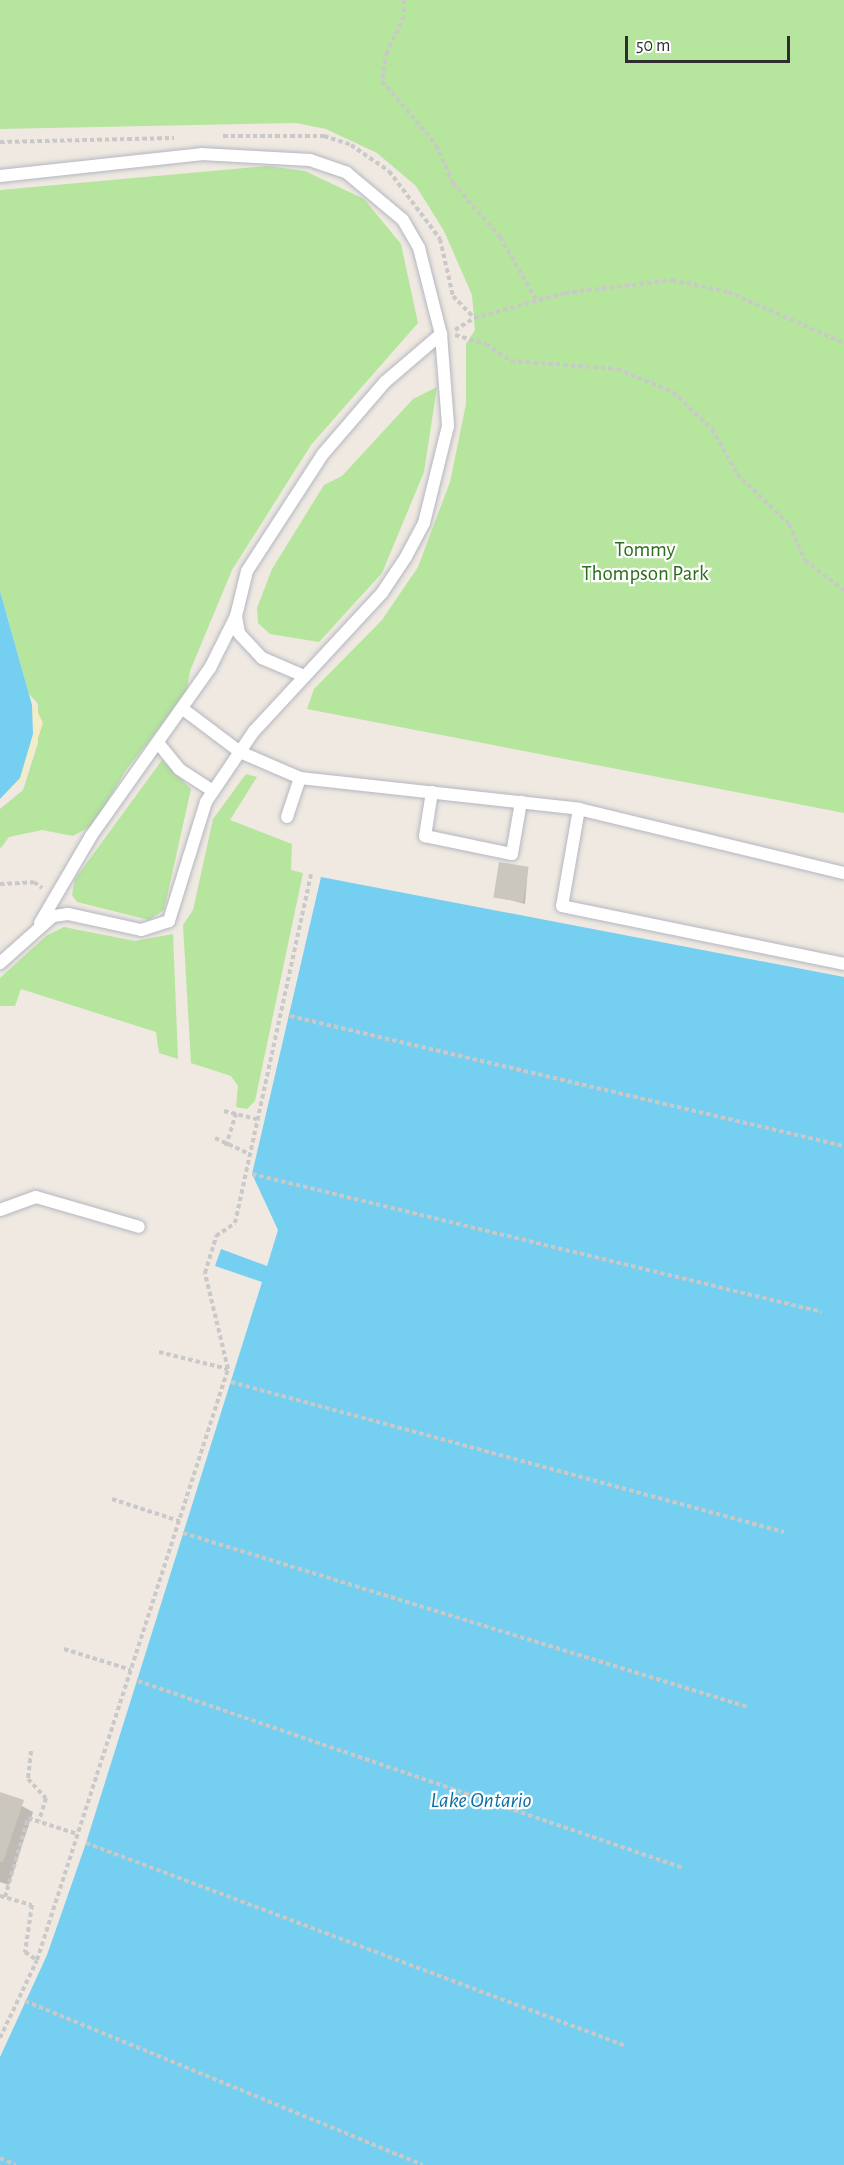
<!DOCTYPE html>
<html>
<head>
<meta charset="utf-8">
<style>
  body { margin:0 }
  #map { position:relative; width:844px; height:2165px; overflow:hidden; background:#efe9e1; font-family:"Alegreya Sans",sans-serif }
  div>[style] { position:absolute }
  .green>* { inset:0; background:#b6e59e }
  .sand>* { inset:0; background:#f3ecc5 }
  .water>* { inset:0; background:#75cff0 }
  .shadow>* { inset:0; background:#0003 }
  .building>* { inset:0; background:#cbc7bf; transform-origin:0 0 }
  .path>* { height:4px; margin-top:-2px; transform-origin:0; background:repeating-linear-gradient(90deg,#c9c9c9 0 4.5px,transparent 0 7.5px) }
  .roads { filter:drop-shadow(0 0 2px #b4b7c1) drop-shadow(0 0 2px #b4b7c1) }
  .lane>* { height:12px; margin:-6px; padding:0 6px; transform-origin:6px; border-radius:6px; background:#fff }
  span { translate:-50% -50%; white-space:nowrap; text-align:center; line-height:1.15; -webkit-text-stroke:4.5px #fff; paint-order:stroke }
  .park-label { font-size:21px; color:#2c6e1b }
  .water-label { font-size:22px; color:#0d6fa3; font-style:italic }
  .scale { position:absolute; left:625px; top:36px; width:165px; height:27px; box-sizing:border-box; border:3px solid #2e2e2e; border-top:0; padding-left:8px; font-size:18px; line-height:21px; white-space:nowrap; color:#2e2e2e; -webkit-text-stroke:4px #fff; paint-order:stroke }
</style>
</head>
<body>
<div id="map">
  <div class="green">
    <i style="clip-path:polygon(0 0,844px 0,844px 813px,307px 709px,314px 689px,382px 620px,418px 567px,450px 482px,466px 404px,466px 344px,475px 330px,472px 295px,444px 231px,416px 186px,377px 153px,326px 129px,296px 123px,0 129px)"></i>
    <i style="clip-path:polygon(268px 166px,305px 171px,364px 199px,401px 244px,418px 323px,311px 445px,232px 570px,190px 671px,186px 694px,126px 770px,93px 825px,73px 836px,42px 830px,9px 837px,0 849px,0 809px,23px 790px,38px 743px,38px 704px,29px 694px,0 591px,0 190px)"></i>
    <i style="clip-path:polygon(437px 387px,424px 472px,382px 573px,319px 642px,270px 634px,258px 623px,257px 608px,272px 569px,324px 485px,342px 476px,413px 399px)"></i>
    <i style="clip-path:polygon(162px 760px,191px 789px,164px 910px,149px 920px,77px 902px,72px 895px,75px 879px)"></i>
    <i style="clip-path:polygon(246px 774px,257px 777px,230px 820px,292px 844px,291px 870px,303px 873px,255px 1101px,247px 1109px,236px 1107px,238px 1086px,231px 1076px,191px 1063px,183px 925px,193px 910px,213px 819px)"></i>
    <i style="clip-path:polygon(64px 927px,135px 941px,173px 934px,178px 1059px,159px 1053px,156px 1032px,21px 989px,15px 1006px,0 1006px,0 978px,46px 936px)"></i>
  </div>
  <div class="sand">
    <i style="clip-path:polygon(29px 694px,43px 723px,24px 780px,7px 794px,20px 778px,33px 734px)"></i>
  </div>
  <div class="water">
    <i style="clip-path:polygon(0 591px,32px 705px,33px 734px,20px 778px,0 799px)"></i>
    <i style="clip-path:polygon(321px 877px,844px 977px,844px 2165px,0 2165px,0 2057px,47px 1955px,86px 1843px,262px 1282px,215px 1266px,221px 1249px,267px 1266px,278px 1230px,252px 1174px)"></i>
  </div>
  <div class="shadow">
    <i style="clip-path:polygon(528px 868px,525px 904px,494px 896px)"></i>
    <i style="clip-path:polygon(0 1794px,33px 1812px,9px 1885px,0 1882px)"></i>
  </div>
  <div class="building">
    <i style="left:499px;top:862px;width:30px;height:36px;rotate:9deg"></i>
    <i style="clip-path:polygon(0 1792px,24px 1800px,3px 1862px,0 1862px)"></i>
  </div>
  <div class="path">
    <i style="left:404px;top:0;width:16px;rotate:90deg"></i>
    <i style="left:404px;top:16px;width:40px;rotate:115deg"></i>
    <i style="left:387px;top:52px;width:29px;rotate:100deg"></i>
    <i style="left:382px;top:81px;width:84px;rotate:49.8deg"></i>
    <i style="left:436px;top:145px;width:42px;rotate:65.9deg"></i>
    <i style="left:453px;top:183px;width:72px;rotate:49deg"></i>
    <i style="left:500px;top:237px;width:74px;rotate:60deg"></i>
    <i style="left:223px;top:136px;width:101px"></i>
    <i style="left:324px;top:136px;width:28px;rotate:18deg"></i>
    <i style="left:351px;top:145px;width:46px;rotate:34.4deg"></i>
    <i style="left:389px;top:171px;width:85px;rotate:53.1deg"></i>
    <i style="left:440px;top:239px;width:58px;rotate:77.2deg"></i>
    <i style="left:453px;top:296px;width:30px;rotate:46deg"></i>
    <i style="left:0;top:142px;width:174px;rotate:-1.3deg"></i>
    <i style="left:455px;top:330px;width:22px;rotate:-32deg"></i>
    <i style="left:474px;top:318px;width:94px;rotate:-15.4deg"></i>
    <i style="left:565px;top:293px;width:108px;rotate:-6.9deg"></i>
    <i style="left:672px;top:280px;width:57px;rotate:12.1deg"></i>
    <i style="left:728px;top:292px;width:127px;rotate:23.7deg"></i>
    <i style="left:455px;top:335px;width:32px;rotate:16deg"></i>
    <i style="left:486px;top:344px;width:30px;rotate:34deg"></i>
    <i style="left:511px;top:361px;width:106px;rotate:4.3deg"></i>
    <i style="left:617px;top:369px;width:61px;rotate:22.3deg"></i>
    <i style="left:673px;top:392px;width:54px;rotate:43.5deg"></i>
    <i style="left:712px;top:429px;width:51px;rotate:60.9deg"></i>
    <i style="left:737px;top:474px;width:72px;rotate:43.9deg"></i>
    <i style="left:789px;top:524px;width:40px;rotate:66.6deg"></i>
    <i style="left:805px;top:561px;width:49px;rotate:36.6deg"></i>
    <i style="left:0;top:884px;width:34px;rotate:-3deg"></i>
    <i style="left:34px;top:882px;width:10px;rotate:37deg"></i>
    <i style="left:290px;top:1016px;width:569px;rotate:13.21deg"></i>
    <i style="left:224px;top:1111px;width:34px;rotate:14deg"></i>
    <i style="left:215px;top:1138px;width:38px;rotate:25deg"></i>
    <i style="left:226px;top:1146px;width:34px;rotate:-73deg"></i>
    <i style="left:252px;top:1174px;width:586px;rotate:13.61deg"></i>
    <i style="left:159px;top:1352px;width:71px;rotate:13.8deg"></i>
    <i style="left:231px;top:1382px;width:573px;rotate:15.18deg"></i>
    <i style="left:112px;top:1499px;width:71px;rotate:18.2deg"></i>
    <i style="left:183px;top:1533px;width:591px;rotate:17.12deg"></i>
    <i style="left:64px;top:1649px;width:70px;rotate:17.4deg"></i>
    <i style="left:138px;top:1681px;width:576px;rotate:18.94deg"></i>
    <i style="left:31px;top:1751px;width:28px;rotate:96deg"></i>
    <i style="left:28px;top:1779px;width:26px;rotate:47deg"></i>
    <i style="left:46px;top:1798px;width:24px;rotate:107deg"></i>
    <i style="left:86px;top:1843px;width:577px;rotate:20.6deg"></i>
    <i style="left:0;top:1896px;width:33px;rotate:16deg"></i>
    <i style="left:32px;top:1905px;width:48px;rotate:98.5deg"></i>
    <i style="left:25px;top:1952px;width:14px;rotate:34deg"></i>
    <i style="left:5px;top:1897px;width:82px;rotate:-73.8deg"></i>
    <i style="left:28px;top:1818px;width:52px;rotate:18.1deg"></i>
    <i style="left:25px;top:2001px;width:430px;rotate:22.4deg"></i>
    <i style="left:0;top:2038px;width:86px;rotate:-64.6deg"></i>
    <i style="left:37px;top:1960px;width:621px;rotate:-72.09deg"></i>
    <i style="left:228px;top:1369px;width:99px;rotate:-103.5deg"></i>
    <i style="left:205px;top:1273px;width:39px;rotate:-73deg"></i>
    <i style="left:216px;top:1236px;width:23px;rotate:-34deg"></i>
    <i style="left:235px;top:1223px;width:357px;rotate:-77.7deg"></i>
    <i style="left:0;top:2158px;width:17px;rotate:24deg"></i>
  </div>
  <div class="roads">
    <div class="lane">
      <i style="left:0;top:176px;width:202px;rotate:-6.2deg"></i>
      <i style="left:201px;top:154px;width:109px;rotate:3.2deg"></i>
      <i style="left:310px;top:160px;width:39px;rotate:19deg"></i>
      <i style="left:347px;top:173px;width:73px;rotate:40deg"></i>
      <i style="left:403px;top:220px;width:32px;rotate:60deg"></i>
      <i style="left:419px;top:248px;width:89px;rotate:75.7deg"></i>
      <i style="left:441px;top:334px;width:92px;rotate:85.6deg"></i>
      <i style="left:448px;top:426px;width:100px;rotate:103.9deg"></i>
      <i style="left:424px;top:523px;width:38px;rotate:118deg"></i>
      <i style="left:406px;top:557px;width:43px;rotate:123.7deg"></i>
      <i style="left:382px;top:593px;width:188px;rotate:132.8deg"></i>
      <i style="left:254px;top:731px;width:86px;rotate:124.1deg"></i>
      <i style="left:206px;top:802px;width:125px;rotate:107.3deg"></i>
      <i style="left:169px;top:921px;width:29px;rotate:162deg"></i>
      <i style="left:141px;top:930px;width:75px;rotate:-167.6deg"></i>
      <i style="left:68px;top:914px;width:15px;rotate:172deg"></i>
      <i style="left:53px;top:916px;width:71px;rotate:138.4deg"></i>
      <i style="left:304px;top:676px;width:46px;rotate:-156.8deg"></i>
      <i style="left:262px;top:658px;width:34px;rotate:-133deg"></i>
      <i style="left:239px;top:633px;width:17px;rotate:-100deg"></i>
      <i style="left:236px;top:616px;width:46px;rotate:-76.3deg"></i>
      <i style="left:247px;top:571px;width:140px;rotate:-57deg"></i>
      <i style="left:323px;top:454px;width:95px;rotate:-49.3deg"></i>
      <i style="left:385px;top:382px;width:74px;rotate:-40.6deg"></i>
      <i style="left:183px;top:709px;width:71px;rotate:37deg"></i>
      <i style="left:240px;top:752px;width:65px;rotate:23.4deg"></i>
      <i style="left:300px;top:778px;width:281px;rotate:6.3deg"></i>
      <i style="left:579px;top:809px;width:273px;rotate:13.6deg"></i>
      <i style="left:159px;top:744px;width:32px;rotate:51deg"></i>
      <i style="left:179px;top:769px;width:40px;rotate:32.9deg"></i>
      <i style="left:432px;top:792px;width:45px;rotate:99deg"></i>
      <i style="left:425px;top:836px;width:89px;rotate:11.7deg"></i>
      <i style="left:512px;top:854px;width:53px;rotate:-80.2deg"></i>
      <i style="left:579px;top:809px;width:98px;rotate:99.9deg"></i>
      <i style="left:562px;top:906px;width:288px;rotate:11.6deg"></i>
      <i style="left:287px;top:817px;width:41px;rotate:-71.6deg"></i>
      <i style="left:40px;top:923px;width:101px;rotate:-59.6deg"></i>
      <i style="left:91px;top:836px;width:206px;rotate:-54.7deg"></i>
      <i style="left:210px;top:668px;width:58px;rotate:-63.4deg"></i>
      <i style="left:0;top:1210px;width:38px;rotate:-20deg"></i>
      <i style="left:36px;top:1197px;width:107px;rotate:16.2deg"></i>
    </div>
  </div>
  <div class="park-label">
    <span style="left:645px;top:562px">Tommy<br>Thompson Park</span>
  </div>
  <div class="water-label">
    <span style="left:481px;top:1801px">Lake Ontario</span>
  </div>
  <div class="scale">50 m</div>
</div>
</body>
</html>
